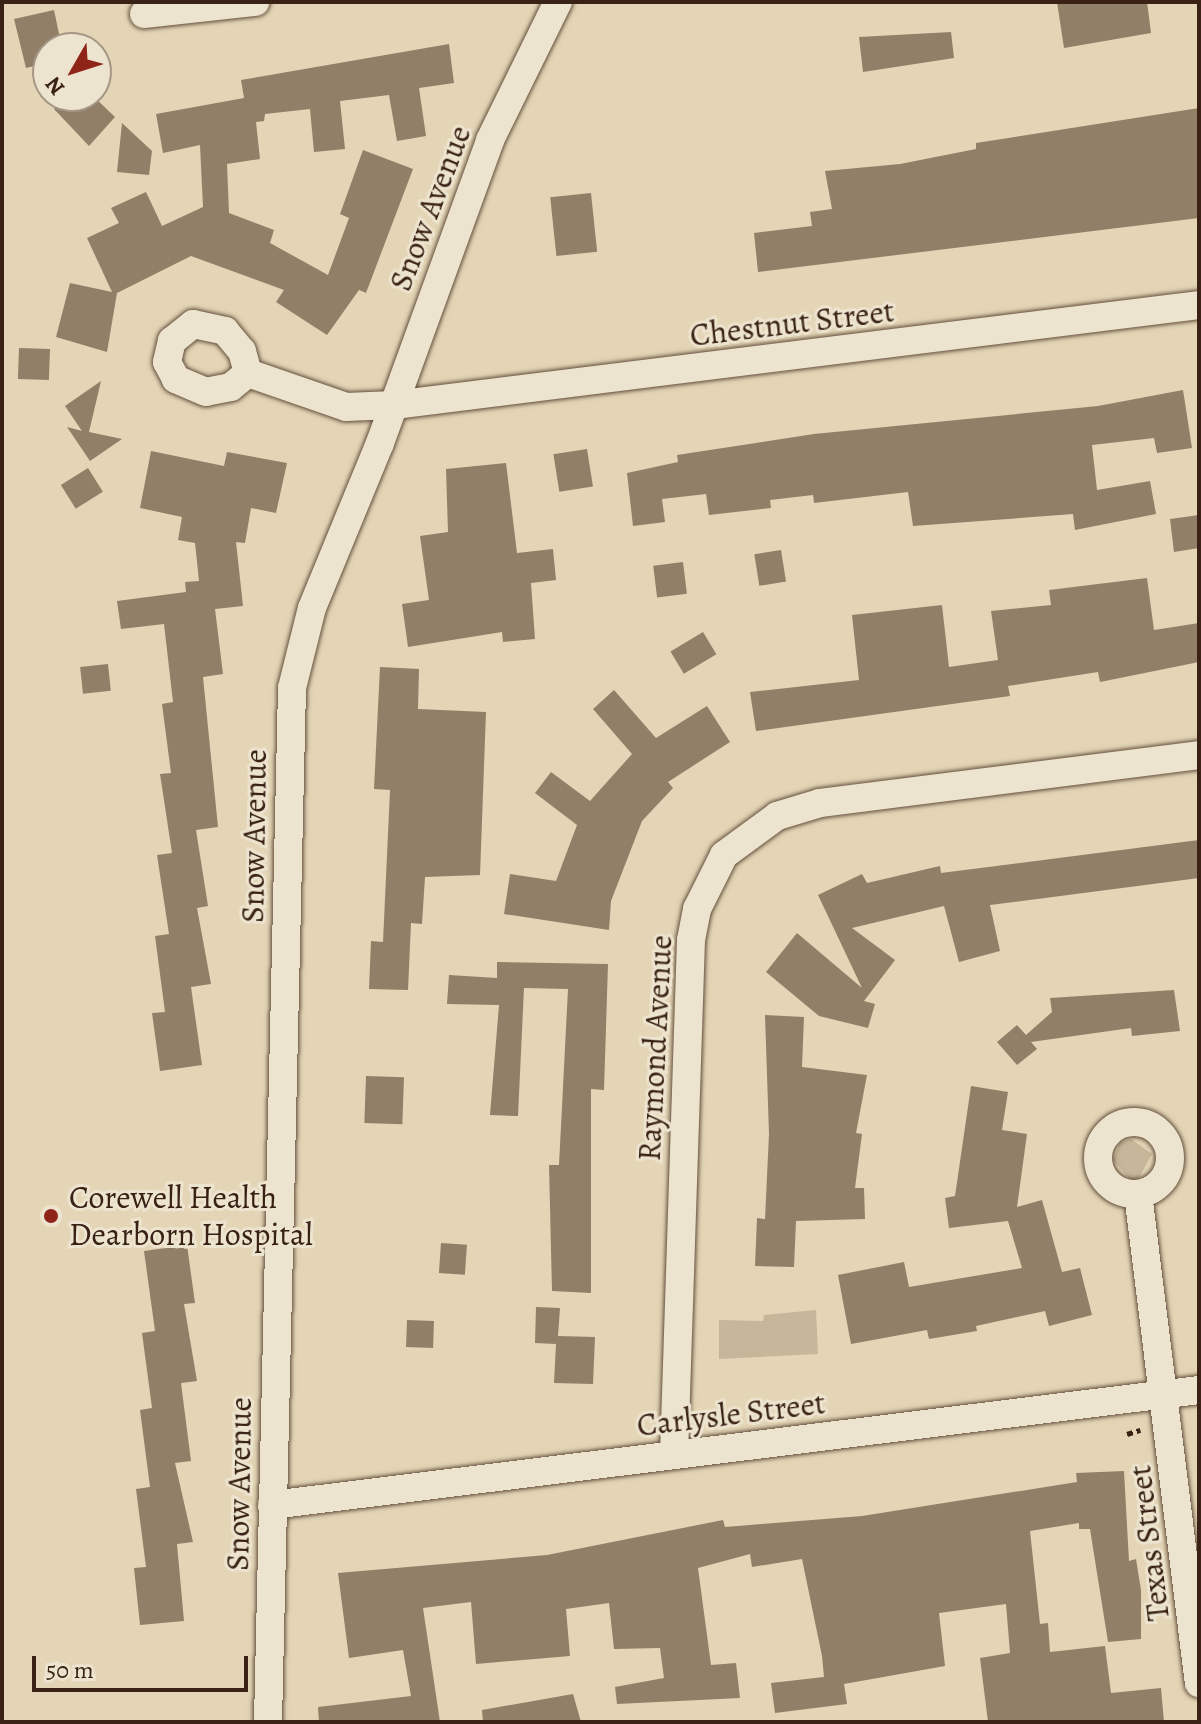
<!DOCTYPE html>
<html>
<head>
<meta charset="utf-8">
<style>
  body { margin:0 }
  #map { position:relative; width:1201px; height:1724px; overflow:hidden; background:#e3d5b5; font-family:Alegreya,serif }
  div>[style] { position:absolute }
  .green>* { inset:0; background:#c6b79a }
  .building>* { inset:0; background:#917f68; transform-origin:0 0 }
  .path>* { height:5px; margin-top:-2.5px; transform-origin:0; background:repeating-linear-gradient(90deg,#392215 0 6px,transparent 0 10px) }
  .roads { filter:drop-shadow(0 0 2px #644f3d) drop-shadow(0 0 2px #644f3d) }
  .street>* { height:28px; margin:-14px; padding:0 14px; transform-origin:14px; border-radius:14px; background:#ede4cf }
  .street>.ring { margin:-14px; padding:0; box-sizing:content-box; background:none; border:28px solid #ede4cf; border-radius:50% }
  .dots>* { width:22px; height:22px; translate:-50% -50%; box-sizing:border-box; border:4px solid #ede4cf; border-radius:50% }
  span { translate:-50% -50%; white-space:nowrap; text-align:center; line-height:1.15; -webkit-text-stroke:6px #ede4cf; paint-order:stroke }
  .street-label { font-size:32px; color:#392215 }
  .poi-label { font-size:32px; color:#392215 }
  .left { translate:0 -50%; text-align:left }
  .frame { position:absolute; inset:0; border:4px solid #392215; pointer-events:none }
  .north { position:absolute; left:32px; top:32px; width:80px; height:80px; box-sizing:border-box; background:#ede4cf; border:2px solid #a59685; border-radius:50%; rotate:231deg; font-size:22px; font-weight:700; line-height:32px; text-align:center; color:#392215 }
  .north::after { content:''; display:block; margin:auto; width:28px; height:36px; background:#8f2418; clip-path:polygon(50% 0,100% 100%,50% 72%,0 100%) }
  .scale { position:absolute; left:32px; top:1656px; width:216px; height:36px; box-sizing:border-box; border:4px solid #392215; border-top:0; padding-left:10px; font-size:24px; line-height:28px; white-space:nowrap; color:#392215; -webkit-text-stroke:6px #ede4cf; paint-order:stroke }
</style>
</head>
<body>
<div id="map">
  <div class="green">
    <i style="clip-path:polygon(1131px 1139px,1152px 1154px,1135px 1185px,1113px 1160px,1120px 1143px)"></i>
    <i style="clip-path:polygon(816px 1310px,818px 1354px,719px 1359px,719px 1320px,763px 1321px,764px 1315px)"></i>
  </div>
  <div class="building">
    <i style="clip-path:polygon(1057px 2px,1147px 2px,1151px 33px,1064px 48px)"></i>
    <i style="clip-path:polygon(54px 10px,62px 48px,48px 48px,48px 63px,26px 68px,14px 19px)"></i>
    <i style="clip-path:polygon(951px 32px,954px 58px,863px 72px,859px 37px)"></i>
    <i style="clip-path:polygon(449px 44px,454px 83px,419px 88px,426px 136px,397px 141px,389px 95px,340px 101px,345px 149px,314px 152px,310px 109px,265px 114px,264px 121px,256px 122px,260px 159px,227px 164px,229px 213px,274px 230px,270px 243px,328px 275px,349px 218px,340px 214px,363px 150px,413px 169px,366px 293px,359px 290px,327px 335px,276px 302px,284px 290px,191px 256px,117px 293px,107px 352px,56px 337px,70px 283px,112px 292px,87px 238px,119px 223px,111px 208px,146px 192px,162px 226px,203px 207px,200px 145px,163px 153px,156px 114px,244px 98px,241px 80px)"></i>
    <i style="clip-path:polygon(65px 96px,93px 96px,115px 117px,89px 146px,54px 109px)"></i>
    <i style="clip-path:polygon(1199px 108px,1199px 218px,758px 272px,754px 233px,812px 226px,810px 212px,832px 209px,825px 171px,900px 164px,976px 149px,976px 143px)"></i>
    <i style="clip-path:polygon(122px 123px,152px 151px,149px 175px,117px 172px)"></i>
    <i style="left:591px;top:193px;width:59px;height:41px;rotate:84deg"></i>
    <i style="left:19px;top:348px;width:31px;height:31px;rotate:2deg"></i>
    <i style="clip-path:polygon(101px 381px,89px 432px,122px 439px,90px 461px,67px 427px,82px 431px,65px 406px)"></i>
    <i style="clip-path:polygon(1183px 390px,1192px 448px,1157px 453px,1154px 438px,1092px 445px,1097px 490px,1150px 481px,1156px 514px,1075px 530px,1073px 514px,913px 526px,908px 492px,814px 503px,813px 495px,770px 500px,771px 508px,709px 515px,706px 494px,662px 499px,665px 522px,633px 526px,627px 473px,678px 462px,677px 455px,814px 434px,1098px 406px)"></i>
    <i style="left:587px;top:449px;width:38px;height:34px;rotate:81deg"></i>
    <i style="clip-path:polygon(151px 451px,224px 466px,227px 452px,287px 463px,276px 513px,251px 508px,245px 543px,236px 542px,243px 606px,215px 609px,223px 674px,203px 677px,218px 827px,196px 830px,208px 906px,197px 908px,211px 984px,191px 987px,202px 1065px,160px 1071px,152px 1013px,165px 1012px,155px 936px,169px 934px,157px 855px,172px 853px,160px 774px,171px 773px,162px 704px,173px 702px,164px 624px,121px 629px,117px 601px,186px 592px,185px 582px,199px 581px,195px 543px,178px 540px,182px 517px,140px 508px)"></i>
    <i style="clip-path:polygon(506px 463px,517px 553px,553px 549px,556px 580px,531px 583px,535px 639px,503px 642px,502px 632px,408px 647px,402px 604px,429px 600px,420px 536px,448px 532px,446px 469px)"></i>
    <i style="left:88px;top:468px;width:28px;height:32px;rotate:58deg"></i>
    <i style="clip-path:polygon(1199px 515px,1199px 548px,1174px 552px,1170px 519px)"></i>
    <i style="left:781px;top:550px;width:32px;height:27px;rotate:81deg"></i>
    <i style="left:683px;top:562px;width:32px;height:30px;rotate:83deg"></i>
    <i style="clip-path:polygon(1147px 578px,1154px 630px,1199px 623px,1199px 662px,1100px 682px,1098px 672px,1008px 686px,1010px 696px,756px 731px,750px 692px,859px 680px,852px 615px,942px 605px,949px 667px,998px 660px,991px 611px,1051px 605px,1049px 590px)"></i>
    <i style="left:703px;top:632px;width:26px;height:38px;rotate:59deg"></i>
    <i style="left:108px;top:664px;width:27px;height:28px;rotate:84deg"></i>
    <i style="clip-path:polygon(380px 667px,419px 669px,418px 709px,486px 712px,480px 875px,425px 877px,422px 924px,411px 923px,408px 990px,369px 989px,371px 941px,383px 942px,390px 790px,374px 789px)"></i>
    <i style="clip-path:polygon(614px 690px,656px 738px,707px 706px,730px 742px,668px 782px,673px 788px,642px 821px,611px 901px,609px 930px,504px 914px,510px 874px,556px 881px,577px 825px,535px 793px,551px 772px,590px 801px,632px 754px,593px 709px)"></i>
    <i style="clip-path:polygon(1199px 840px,1199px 878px,990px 905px,1000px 951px,959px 962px,944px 906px,852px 928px,895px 960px,864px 1001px,875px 1004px,868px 1028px,819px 1016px,766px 972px,797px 933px,862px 988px,818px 895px,862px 874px,867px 883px,940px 866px,941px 873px)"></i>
    <i style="clip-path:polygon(497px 962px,608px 964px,604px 1090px,591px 1089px,591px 1293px,552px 1291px,549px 1165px,559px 1165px,568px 989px,524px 988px,518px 1116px,490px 1115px,499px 1005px,447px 1004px,449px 975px,497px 978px)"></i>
    <i style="clip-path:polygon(1174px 990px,1180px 1031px,1132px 1036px,1131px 1028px,1031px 1042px,1037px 1049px,1017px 1065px,997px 1042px,1017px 1025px,1026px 1035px,1052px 1012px,1050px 998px)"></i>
    <i style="clip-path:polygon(765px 1015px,804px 1017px,802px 1067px,867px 1075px,856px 1133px,862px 1134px,855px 1188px,864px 1188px,865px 1219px,796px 1221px,794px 1267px,755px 1266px,757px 1218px,765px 1219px,769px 1134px)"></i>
    <i style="left:366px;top:1076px;width:38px;height:47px;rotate:2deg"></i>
    <i style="clip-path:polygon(971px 1086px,1008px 1092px,1002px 1130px,1027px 1134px,1017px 1207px,1042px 1200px,1062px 1272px,1080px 1268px,1092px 1315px,1049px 1326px,1045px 1311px,976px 1326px,977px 1331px,929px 1339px,927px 1330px,851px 1344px,838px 1275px,904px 1262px,909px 1287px,1022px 1268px,1008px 1221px,949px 1228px,945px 1198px,955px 1196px)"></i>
    <i style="left:441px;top:1243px;width:26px;height:30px;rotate:4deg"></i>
    <i style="clip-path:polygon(187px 1245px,195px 1303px,184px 1304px,197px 1381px,181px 1383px,191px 1461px,175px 1463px,193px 1542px,177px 1544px,184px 1621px,140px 1625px,134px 1568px,146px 1567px,136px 1489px,150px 1487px,140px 1410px,152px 1408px,142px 1333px,155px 1331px,144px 1251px)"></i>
    <i style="clip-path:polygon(536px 1307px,560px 1308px,558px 1336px,595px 1337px,593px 1384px,554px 1383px,556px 1344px,535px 1343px)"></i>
    <i style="left:407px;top:1320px;width:27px;height:27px;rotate:2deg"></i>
    <i style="clip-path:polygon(1124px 1471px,1129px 1561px,1136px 1559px,1141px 1590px,1141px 1639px,1108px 1642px,1090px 1529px,1079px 1529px,1079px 1523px,1030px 1531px,1040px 1624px,1048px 1623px,1050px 1652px,1105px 1646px,1111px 1693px,1161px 1688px,1164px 1722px,988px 1722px,980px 1658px,1010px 1653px,1006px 1604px,939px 1613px,945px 1666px,844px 1684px,847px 1704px,775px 1713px,771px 1683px,824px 1677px,822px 1656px,802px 1559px,752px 1567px,750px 1554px,698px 1568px,711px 1665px,736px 1663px,740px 1698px,617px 1704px,615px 1687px,664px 1678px,660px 1648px,614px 1649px,609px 1603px,566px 1609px,570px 1656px,476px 1664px,471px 1602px,423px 1608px,440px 1722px,319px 1722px,318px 1707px,411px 1696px,403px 1650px,349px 1658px,338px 1573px,547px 1555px,723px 1520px,725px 1527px,862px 1516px,1077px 1482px,1076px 1473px)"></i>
    <i style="clip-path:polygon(573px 1694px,581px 1722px,483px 1722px,482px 1710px)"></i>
  </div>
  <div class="path">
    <i style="left:1127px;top:1434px;width:14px;rotate:-17deg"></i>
  </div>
  <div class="roads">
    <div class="street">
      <i style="left:144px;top:14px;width:112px;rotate:-6.2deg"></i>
      <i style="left:193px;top:324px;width:33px;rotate:12deg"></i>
      <i style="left:225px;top:331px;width:26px;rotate:50deg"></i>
      <i style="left:242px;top:351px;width:23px;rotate:75deg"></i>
      <i style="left:248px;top:373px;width:22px;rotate:141deg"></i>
      <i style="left:231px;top:387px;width:25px;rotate:169deg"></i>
      <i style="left:206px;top:392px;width:33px;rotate:-157deg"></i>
      <i style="left:176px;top:379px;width:19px;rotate:-118deg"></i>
      <i style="left:167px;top:362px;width:22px;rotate:-77deg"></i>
      <i style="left:172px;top:341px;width:27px;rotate:-39deg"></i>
      <i style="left:248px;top:373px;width:104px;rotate:19.1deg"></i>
      <i style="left:346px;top:407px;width:48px;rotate:-2.4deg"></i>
      <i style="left:394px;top:405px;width:811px;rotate:-7.08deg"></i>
      <i class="ring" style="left:1098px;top:1122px;width:44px;height:44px"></i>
      <i style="left:1138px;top:1194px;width:493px;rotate:82.9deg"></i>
      <i style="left:674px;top:1455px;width:515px;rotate:-88.11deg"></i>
      <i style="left:691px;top:940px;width:32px;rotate:-79deg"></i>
      <i style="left:697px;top:909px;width:60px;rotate:-63.4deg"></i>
      <i style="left:724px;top:855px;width:66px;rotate:-36.3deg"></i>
      <i style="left:777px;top:816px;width:45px;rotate:-16.8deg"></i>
      <i style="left:820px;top:803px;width:382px;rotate:-7.2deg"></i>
      <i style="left:272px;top:1505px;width:934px;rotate:-7.07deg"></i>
      <i style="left:268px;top:1722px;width:1034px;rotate:-88.67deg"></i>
      <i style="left:292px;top:688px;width:82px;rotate:-76deg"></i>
      <i style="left:312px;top:608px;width:178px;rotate:-67.6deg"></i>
      <i style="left:380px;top:443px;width:322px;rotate:-70deg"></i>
      <i style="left:490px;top:140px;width:154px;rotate:-63.8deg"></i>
    </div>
  </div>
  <div class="dots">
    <i style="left:51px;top:1216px;background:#8f2418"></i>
  </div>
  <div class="street-label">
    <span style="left:430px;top:208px;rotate:-69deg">Snow Avenue</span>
    <span style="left:792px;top:323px;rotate:-7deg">Chestnut Street</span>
    <span style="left:254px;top:836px;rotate:-89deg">Snow Avenue</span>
    <span style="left:655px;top:1048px;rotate:-87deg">Raymond Avenue</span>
    <span style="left:731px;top:1414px;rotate:-7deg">Carlysle Street</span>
    <span style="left:239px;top:1484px;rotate:-89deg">Snow Avenue</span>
    <span style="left:1149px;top:1543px;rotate:-97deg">Texas Street</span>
  </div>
  <div class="poi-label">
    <span class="left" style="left:69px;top:1216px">Corewell Health<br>Dearborn Hospital</span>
  </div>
  <div class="frame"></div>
  <div class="north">N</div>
  <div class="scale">50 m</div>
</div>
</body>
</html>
